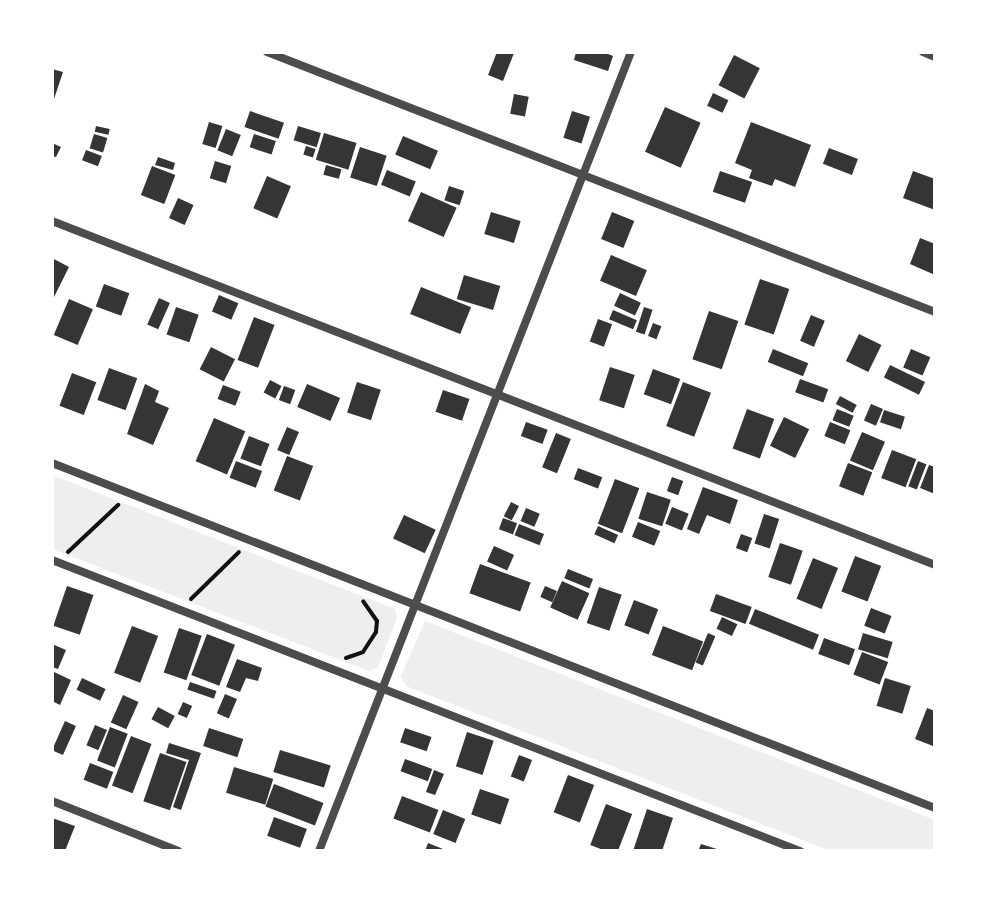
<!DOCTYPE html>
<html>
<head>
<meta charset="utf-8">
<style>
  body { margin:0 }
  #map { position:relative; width:987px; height:903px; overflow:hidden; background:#fff; font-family:"Alegreya Sans",sans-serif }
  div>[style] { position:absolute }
  .green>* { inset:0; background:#eee }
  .building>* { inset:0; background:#353535; transform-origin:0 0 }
  .path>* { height:4px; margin:-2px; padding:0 2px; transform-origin:2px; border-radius:2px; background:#111 }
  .minor>* { height:8px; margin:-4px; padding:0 4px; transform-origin:4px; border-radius:4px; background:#4c4c4c }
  span { translate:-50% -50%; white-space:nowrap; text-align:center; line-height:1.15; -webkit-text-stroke:8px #fff; paint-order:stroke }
  .frame { position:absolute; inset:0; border:54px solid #fff; pointer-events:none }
</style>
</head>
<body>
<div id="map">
  <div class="green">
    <i style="clip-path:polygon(52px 475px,395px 609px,397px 618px,378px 667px,369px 671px,52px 549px)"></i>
    <i style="clip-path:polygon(425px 621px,935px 820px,935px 851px,831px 851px,406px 686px,401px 676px)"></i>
  </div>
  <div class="building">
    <i style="clip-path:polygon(497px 52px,514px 53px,503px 81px,488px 75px)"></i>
    <i style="clip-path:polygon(576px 52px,603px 52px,613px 56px,608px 71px,574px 60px)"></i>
    <i style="left:734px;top:55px;width:29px;height:34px;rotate:27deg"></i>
    <i style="clip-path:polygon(52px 69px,63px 72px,53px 102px,52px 102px)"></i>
    <i style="left:713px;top:93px;width:17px;height:14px;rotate:25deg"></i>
    <i style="left:514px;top:94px;width:15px;height:20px;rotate:11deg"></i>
    <i style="left:665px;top:107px;width:39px;height:49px;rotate:24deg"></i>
    <i style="left:250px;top:111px;width:36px;height:17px;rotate:19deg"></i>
    <i style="left:572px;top:111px;width:19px;height:28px;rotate:18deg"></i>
    <i style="left:209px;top:122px;width:14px;height:23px;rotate:17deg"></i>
    <i style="clip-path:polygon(751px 122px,811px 145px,795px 187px,775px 179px,772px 186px,749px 178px,752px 170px,735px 163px)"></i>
    <i style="left:96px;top:126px;width:14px;height:6px;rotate:12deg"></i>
    <i style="left:298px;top:126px;width:24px;height:15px;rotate:17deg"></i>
    <i style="left:226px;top:129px;width:16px;height:23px;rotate:22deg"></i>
    <i style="left:324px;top:133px;width:34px;height:28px;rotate:17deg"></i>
    <i style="left:94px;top:134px;width:14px;height:15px;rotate:17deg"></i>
    <i style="left:254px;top:134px;width:23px;height:14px;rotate:18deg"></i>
    <i style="left:403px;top:136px;width:38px;height:20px;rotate:23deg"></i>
    <i style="clip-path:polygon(52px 143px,61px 147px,56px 157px,52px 156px)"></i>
    <i style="left:306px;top:146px;width:10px;height:9px;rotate:17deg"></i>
    <i style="left:360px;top:147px;width:28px;height:32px;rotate:18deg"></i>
    <i style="left:829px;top:148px;width:31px;height:17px;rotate:21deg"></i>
    <i style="left:86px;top:150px;width:17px;height:11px;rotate:21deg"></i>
    <i style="clip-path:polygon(158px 157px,175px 163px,173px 170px,155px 165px)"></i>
    <i style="left:215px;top:161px;width:17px;height:18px;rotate:17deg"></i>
    <i style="left:326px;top:165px;width:16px;height:10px;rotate:15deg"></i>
    <i style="left:152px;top:166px;width:25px;height:31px;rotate:21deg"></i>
    <i style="left:387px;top:170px;width:31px;height:16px;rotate:22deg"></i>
    <i style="left:720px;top:171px;width:34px;height:22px;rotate:19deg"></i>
    <i style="clip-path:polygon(913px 171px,935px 179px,935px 210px,903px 198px)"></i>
    <i style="left:267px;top:176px;width:26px;height:35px;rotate:23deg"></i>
    <i style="left:449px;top:186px;width:16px;height:15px;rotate:18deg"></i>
    <i style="left:421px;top:192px;width:39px;height:32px;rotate:24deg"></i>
    <i style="left:178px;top:198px;width:17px;height:22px;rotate:24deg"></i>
    <i style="left:491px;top:212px;width:31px;height:23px;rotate:17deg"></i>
    <i style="left:612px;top:212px;width:24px;height:29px;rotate:22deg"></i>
    <i style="clip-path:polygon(920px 238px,935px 244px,935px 275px,910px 264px)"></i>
    <i style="left:611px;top:255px;width:39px;height:28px;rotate:23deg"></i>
    <i style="clip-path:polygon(52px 258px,69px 267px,52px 301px)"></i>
    <i style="left:464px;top:275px;width:38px;height:25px;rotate:17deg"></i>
    <i style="left:760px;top:279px;width:31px;height:48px;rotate:19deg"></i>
    <i style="left:104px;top:284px;width:27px;height:24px;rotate:20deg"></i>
    <i style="left:421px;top:287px;width:54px;height:29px;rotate:22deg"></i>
    <i style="left:620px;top:293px;width:23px;height:14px;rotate:25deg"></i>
    <i style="left:219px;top:295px;width:21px;height:18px;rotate:23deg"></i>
    <i style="left:159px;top:298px;width:12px;height:29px;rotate:24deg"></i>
    <i style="left:69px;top:299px;width:26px;height:39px;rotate:23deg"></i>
    <i style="left:176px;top:307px;width:24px;height:29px;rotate:19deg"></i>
    <i style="left:644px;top:307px;width:9px;height:26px;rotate:18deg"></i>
    <i style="left:613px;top:310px;width:26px;height:10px;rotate:23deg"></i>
    <i style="left:709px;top:311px;width:31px;height:51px;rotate:19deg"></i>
    <i style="left:811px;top:315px;width:15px;height:28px;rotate:23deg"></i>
    <i style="left:254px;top:317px;width:22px;height:46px;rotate:21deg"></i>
    <i style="left:598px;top:319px;width:15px;height:24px;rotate:20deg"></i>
    <i style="left:653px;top:323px;width:9px;height:14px;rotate:21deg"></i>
    <i style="left:859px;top:334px;width:25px;height:30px;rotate:26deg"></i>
    <i style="left:211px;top:347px;width:27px;height:25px;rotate:27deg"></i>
    <i style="left:773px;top:349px;width:38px;height:14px;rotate:22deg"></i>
    <i style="left:911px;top:349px;width:21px;height:20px;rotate:23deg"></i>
    <i style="left:890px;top:365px;width:39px;height:14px;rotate:26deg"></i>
    <i style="left:610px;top:367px;width:26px;height:35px;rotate:18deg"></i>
    <i style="left:109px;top:368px;width:30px;height:34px;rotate:20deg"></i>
    <i style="left:653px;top:369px;width:29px;height:27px;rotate:20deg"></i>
    <i style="left:72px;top:373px;width:26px;height:35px;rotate:21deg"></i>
    <i style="left:800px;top:379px;width:30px;height:14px;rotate:20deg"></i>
    <i style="left:270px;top:380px;width:13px;height:14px;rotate:27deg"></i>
    <i style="left:357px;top:382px;width:25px;height:32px;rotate:18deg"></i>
    <i style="left:683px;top:382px;width:30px;height:47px;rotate:21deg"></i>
    <i style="clip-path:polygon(145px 384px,159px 391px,155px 402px,169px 408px,153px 445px,127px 434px)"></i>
    <i style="left:307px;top:384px;width:36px;height:25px;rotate:23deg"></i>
    <i style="left:223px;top:385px;width:19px;height:15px;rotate:21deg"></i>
    <i style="left:284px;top:386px;width:12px;height:15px;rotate:20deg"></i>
    <i style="left:443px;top:390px;width:28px;height:23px;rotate:19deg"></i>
    <i style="left:840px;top:396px;width:19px;height:9px;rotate:28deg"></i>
    <i style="left:871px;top:404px;width:13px;height:18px;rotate:23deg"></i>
    <i style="left:747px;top:409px;width:29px;height:42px;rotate:20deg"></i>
    <i style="left:837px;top:409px;width:18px;height:12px;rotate:22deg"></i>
    <i style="left:884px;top:410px;width:22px;height:13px;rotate:18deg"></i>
    <i style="left:784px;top:417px;width:28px;height:32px;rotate:26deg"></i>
    <i style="left:214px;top:418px;width:34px;height:47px;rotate:23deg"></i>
    <i style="left:526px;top:422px;width:23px;height:15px;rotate:20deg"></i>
    <i style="left:830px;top:422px;width:22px;height:15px;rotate:22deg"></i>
    <i style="left:287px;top:427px;width:13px;height:25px;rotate:23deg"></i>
    <i style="left:862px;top:432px;width:25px;height:31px;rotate:23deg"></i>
    <i style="left:556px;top:433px;width:16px;height:37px;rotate:22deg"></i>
    <i style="left:249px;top:436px;width:22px;height:24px;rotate:21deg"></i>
    <i style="left:892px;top:450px;width:26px;height:30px;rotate:21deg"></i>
    <i style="left:287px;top:456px;width:28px;height:37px;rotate:21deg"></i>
    <i style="left:236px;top:461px;width:28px;height:18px;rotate:21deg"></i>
    <i style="left:918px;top:461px;width:9px;height:27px;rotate:21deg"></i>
    <i style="left:848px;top:463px;width:26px;height:25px;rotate:21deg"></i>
    <i style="clip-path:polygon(929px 465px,935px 467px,935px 494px,920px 488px)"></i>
    <i style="left:578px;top:468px;width:26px;height:12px;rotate:21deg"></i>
    <i style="left:672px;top:477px;width:12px;height:15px;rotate:20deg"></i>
    <i style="left:615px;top:479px;width:26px;height:48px;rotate:21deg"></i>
    <i style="clip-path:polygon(703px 487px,738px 500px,730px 524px,707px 515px,699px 534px,687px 529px)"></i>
    <i style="left:647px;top:492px;width:25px;height:28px;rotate:18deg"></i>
    <i style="left:511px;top:502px;width:9px;height:16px;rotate:27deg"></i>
    <i style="left:672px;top:507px;width:18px;height:18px;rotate:22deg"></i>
    <i style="left:526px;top:508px;width:15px;height:14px;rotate:23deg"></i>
    <i style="left:764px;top:514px;width:16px;height:31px;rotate:18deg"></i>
    <i style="left:404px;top:515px;width:35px;height:26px;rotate:25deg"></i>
    <i style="left:503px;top:518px;width:15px;height:12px;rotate:20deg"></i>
    <i style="left:638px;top:522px;width:24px;height:16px;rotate:22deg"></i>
    <i style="left:519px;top:524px;width:27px;height:12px;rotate:22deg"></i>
    <i style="left:598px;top:526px;width:22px;height:9px;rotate:24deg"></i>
    <i style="left:741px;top:534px;width:12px;height:15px;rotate:20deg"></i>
    <i style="left:780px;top:543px;width:24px;height:36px;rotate:19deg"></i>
    <i style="left:494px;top:546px;width:22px;height:17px;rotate:24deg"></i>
    <i style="left:855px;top:556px;width:28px;height:38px;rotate:21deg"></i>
    <i style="left:813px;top:558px;width:27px;height:44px;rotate:22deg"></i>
    <i style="left:480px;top:564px;width:54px;height:31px;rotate:20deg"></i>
    <i style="left:568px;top:569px;width:27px;height:10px;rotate:22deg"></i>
    <i style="left:562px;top:581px;width:30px;height:29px;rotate:24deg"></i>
    <i style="left:67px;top:586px;width:28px;height:42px;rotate:19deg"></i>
    <i style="left:545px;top:586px;width:13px;height:12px;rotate:23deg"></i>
    <i style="left:599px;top:587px;width:24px;height:38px;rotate:19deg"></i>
    <i style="left:716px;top:594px;width:38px;height:18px;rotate:20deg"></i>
    <i style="left:634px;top:600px;width:26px;height:27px;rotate:21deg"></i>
    <i style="left:871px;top:608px;width:22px;height:19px;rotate:21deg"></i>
    <i style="left:755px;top:609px;width:69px;height:16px;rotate:22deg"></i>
    <i style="left:722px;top:617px;width:17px;height:13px;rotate:25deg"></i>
    <i style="left:132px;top:626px;width:28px;height:50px;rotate:21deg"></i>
    <i style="left:663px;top:626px;width:43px;height:31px;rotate:21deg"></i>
    <i style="left:179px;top:628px;width:24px;height:47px;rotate:19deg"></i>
    <i style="left:708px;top:633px;width:8px;height:32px;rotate:23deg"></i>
    <i style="left:863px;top:633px;width:31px;height:17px;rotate:17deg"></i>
    <i style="left:207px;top:634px;width:30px;height:44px;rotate:21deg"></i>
    <i style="left:824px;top:638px;width:33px;height:17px;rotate:20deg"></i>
    <i style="clip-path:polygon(52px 644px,66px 650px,58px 669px,52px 667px)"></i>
    <i style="left:862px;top:652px;width:28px;height:24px;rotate:21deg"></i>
    <i style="clip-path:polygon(237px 659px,262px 668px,258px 681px,246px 678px,240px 692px,226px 687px)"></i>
    <i style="clip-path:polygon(52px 671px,71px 680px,60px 705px,52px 701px)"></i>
    <i style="left:82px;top:678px;width:26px;height:13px;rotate:25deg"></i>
    <i style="left:885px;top:678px;width:27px;height:29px;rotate:17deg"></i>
    <i style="left:190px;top:682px;width:28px;height:8px;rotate:19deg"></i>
    <i style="left:225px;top:694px;width:13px;height:21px;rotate:23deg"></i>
    <i style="left:123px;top:695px;width:17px;height:30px;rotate:24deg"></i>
    <i style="left:183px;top:702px;width:10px;height:13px;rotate:24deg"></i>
    <i style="left:158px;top:707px;width:19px;height:14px;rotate:28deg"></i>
    <i style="clip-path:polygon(927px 708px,935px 711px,933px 746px,915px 739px)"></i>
    <i style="left:65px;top:721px;width:12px;height:32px;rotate:24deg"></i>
    <i style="left:95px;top:725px;width:13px;height:22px;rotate:23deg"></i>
    <i style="left:110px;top:727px;width:19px;height:36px;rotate:21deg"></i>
    <i style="left:209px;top:728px;width:36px;height:19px;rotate:18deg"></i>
    <i style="left:405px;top:728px;width:28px;height:15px;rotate:19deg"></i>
    <i style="left:467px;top:732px;width:28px;height:36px;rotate:18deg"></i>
    <i style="left:131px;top:736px;width:22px;height:53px;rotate:21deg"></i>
    <i style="clip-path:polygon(169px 743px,201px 753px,181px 810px,173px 807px,189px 760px,166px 753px)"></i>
    <i style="left:280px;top:750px;width:53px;height:23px;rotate:17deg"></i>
    <i style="left:160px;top:753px;width:28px;height:51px;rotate:19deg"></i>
    <i style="left:519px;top:755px;width:14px;height:23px;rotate:21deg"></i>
    <i style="left:405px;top:759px;width:29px;height:13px;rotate:20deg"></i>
    <i style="left:90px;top:763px;width:25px;height:18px;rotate:21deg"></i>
    <i style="left:234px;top:767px;width:41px;height:27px;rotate:17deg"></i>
    <i style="clip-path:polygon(434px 770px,444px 774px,435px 795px,426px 792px)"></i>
    <i style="left:568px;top:775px;width:28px;height:40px;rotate:21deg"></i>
    <i style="left:274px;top:784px;width:53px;height:24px;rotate:21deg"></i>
    <i style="left:480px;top:789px;width:31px;height:27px;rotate:19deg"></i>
    <i style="left:402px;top:796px;width:39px;height:24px;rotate:21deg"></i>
    <i style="left:606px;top:804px;width:28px;height:44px;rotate:21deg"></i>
    <i style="clip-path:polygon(647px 809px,673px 818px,662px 851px,633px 851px)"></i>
    <i style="left:443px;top:810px;width:24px;height:26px;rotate:22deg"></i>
    <i style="left:274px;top:817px;width:35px;height:20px;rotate:20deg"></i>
    <i style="clip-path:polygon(52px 818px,75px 826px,65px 851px,52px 851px)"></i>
    <i style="clip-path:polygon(428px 843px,448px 851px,425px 851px)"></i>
    <i style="clip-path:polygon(701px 844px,720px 850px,720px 851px,698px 851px)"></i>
  </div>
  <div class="path">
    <i style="left:68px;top:552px;width:69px;rotate:-43.2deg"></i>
    <i style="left:191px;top:599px;width:67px;rotate:-44.4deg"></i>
    <i style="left:346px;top:658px;width:18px;rotate:-19deg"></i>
    <i style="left:363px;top:652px;width:24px;rotate:-57deg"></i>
    <i style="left:376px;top:632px;width:11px;rotate:-85deg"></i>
    <i style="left:377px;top:621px;width:24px;rotate:-125deg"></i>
  </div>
  <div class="minor">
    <i style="left:267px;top:52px;width:717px;rotate:21.27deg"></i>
    <i style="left:923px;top:52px;width:13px;rotate:23deg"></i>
    <i style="left:52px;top:221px;width:948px;rotate:21.28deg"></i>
    <i style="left:52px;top:463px;width:948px;rotate:21.34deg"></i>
    <i style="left:52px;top:560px;width:803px;rotate:21.26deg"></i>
    <i style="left:52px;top:801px;width:136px;rotate:21.6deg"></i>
    <i style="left:319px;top:851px;width:858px;rotate:-68.67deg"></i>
  </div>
  <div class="frame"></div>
</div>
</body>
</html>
